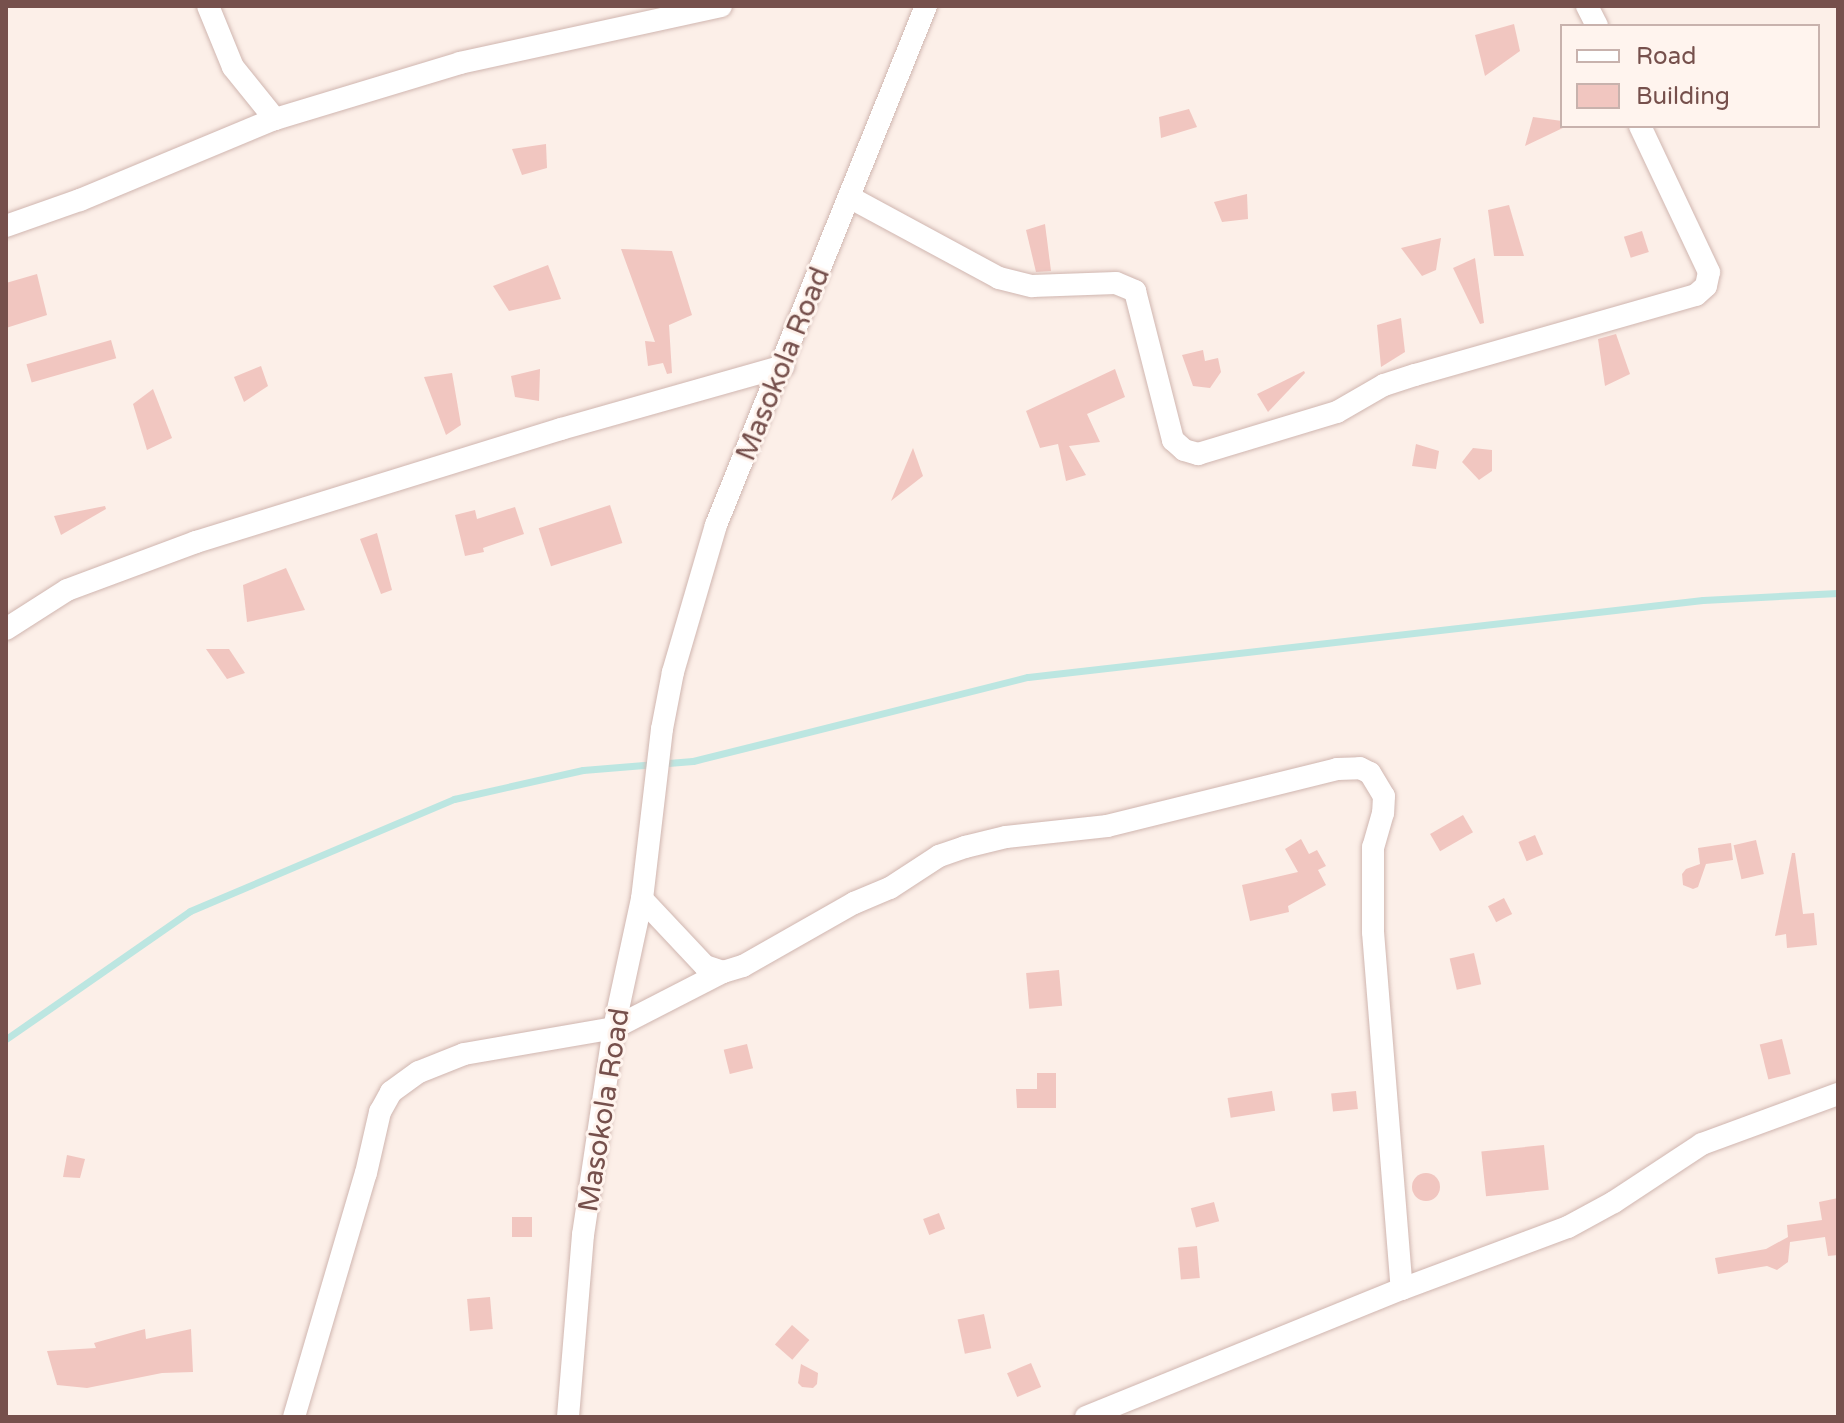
<!DOCTYPE html>
<html>
<head>
<meta charset="utf-8">
<style>
  body { margin:0 }
  #map { position:relative; width:1844px; height:1423px; overflow:hidden; background:#fcefe8; font-family:"Varela Round",sans-serif }
  div>[style] { position:absolute }
  .stream>* { height:7px; margin:-3.5px; padding:0 3.5px; transform-origin:3.5px; border-radius:3.5px; background:#bce6e1 }
  .building>* { inset:0; background:#f1c6c0; transform-origin:0 0 }
  .round { border-radius:50% }
  .roads { filter:drop-shadow(0 0 2px #d0b6b0) drop-shadow(0 0 2px #d0b6b0) }
  .minor>* { height:22px; margin:-11px; padding:0 11px; transform-origin:11px; border-radius:11px; background:#fff }
  span { translate:-50% -50%; white-space:nowrap; text-align:center; line-height:1.15; -webkit-text-stroke:6px #fff4ee; paint-order:stroke }
  .street-label { font-size:28px; color:#76504c }
  .frame { position:absolute; inset:0; border:8px solid #76504c; pointer-events:none }
  .legend { position:absolute; left:1560px; top:24px; width:260px; height:104px; box-sizing:border-box; background:#fff4ee; border:2px solid #c8b2ad; margin:0; padding:10px 14px; list-style:none; font-size:24px; color:#76504c }
  .legend li { display:flex; align-items:center; gap:16px; height:40px }
  .legend b { width:40px; border:2px solid #c8b2ad }
</style>
</head>
<body>
<div id="map">
  <div class="stream">
    <i style="left:6px;top:1039px;width:224px;rotate:-34.8deg"></i>
    <i style="left:190px;top:911px;width:287px;rotate:-23deg"></i>
    <i style="left:454px;top:799px;width:132px;rotate:-12.7deg"></i>
    <i style="left:583px;top:770px;width:110px;rotate:-4.7deg"></i>
    <i style="left:693px;top:761px;width:345px;rotate:-14.1deg"></i>
    <i style="left:1028px;top:677px;width:679px;rotate:-6.51deg"></i>
    <i style="left:1703px;top:600px;width:135px;rotate:-3deg"></i>
  </div>
  <div class="building">
    <i style="clip-path:polygon(1514px 24px,1520px 51px,1485px 76px,1475px 35px)"></i>
    <i style="clip-path:polygon(1189px 109px,1197px 127px,1161px 138px,1159px 117px)"></i>
    <i style="clip-path:polygon(1533px 117px,1562px 121px,1562px 126px,1567px 126px,1525px 146px)"></i>
    <i style="clip-path:polygon(546px 144px,547px 168px,522px 175px,512px 149px)"></i>
    <i style="clip-path:polygon(1247px 194px,1248px 219px,1222px 222px,1214px 202px)"></i>
    <i style="clip-path:polygon(1509px 205px,1524px 256px,1494px 256px,1488px 210px)"></i>
    <i style="clip-path:polygon(1045px 224px,1051px 271px,1036px 272px,1026px 230px)"></i>
    <i style="left:1642px;top:231px;width:22px;height:19px;rotate:72deg"></i>
    <i style="clip-path:polygon(1441px 238px,1436px 270px,1422px 276px,1401px 248px)"></i>
    <i style="clip-path:polygon(621px 249px,672px 251px,692px 315px,669px 325px,672px 373px,667px 374px,663px 363px,648px 366px,645px 341px,655px 342px)"></i>
    <i style="clip-path:polygon(1475px 258px,1484px 323px,1480px 324px,1453px 268px)"></i>
    <i style="clip-path:polygon(548px 265px,561px 299px,509px 311px,493px 286px)"></i>
    <i style="clip-path:polygon(37px 274px,47px 315px,6px 328px,6px 283px)"></i>
    <i style="clip-path:polygon(1401px 318px,1405px 352px,1381px 367px,1377px 325px)"></i>
    <i style="clip-path:polygon(1616px 334px,1630px 374px,1605px 386px,1598px 339px)"></i>
    <i style="left:111px;top:340px;width:19px;height:88px;rotate:74deg"></i>
    <i style="clip-path:polygon(1203px 350px,1205px 361px,1218px 358px,1221px 372px,1210px 388px,1193px 386px,1182px 355px)"></i>
    <i style="clip-path:polygon(261px 366px,268px 386px,244px 402px,234px 377px)"></i>
    <i style="clip-path:polygon(540px 369px,539px 401px,515px 397px,511px 376px)"></i>
    <i style="clip-path:polygon(1115px 369px,1125px 397px,1087px 414px,1100px 442px,1069px 446px,1086px 475px,1066px 481px,1058px 444px,1040px 448px,1026px 411px)"></i>
    <i style="clip-path:polygon(1304px 371px,1305px 373px,1268px 412px,1257px 394px)"></i>
    <i style="clip-path:polygon(452px 373px,461px 425px,446px 435px,424px 377px)"></i>
    <i style="clip-path:polygon(153px 389px,172px 438px,147px 450px,133px 404px)"></i>
    <i style="clip-path:polygon(1416px 444px,1439px 451px,1436px 469px,1412px 466px)"></i>
    <i style="clip-path:polygon(913px 448px,923px 476px,891px 501px)"></i>
    <i style="clip-path:polygon(1473px 448px,1492px 450px,1492px 471px,1479px 480px,1462px 462px)"></i>
    <i style="left:610px;top:505px;width:40px;height:75px;rotate:72deg"></i>
    <i style="clip-path:polygon(105px 506px,106px 509px,61px 535px,54px 516px)"></i>
    <i style="clip-path:polygon(515px 507px,524px 534px,483px 548px,484px 552px,465px 556px,455px 515px,475px 510px,477px 519px)"></i>
    <i style="clip-path:polygon(377px 533px,392px 590px,381px 594px,360px 539px)"></i>
    <i style="clip-path:polygon(286px 568px,305px 610px,247px 622px,243px 585px)"></i>
    <i style="clip-path:polygon(206px 649px,229px 649px,245px 673px,227px 679px)"></i>
    <i style="left:1463px;top:815px;width:20px;height:38px;rotate:60deg"></i>
    <i style="left:1535px;top:835px;width:21px;height:18px;rotate:67deg"></i>
    <i style="clip-path:polygon(1301px 839px,1309px 854px,1317px 850px,1326px 866px,1318px 870px,1326px 885px,1288px 906px,1289px 912px,1250px 921px,1242px 885px,1298px 872px,1285px 849px)"></i>
    <i style="left:1756px;top:840px;width:35px;height:23px;rotate:77deg"></i>
    <i style="clip-path:polygon(1731px 843px,1733px 860px,1706px 864px,1698px 887px,1693px 889px,1683px 885px,1682px 874px,1686px 869px,1700px 864px,1698px 848px)"></i>
    <i style="clip-path:polygon(1792px 853px,1795px 853px,1803px 914px,1814px 913px,1817px 945px,1787px 948px,1786px 934px,1775px 936px)"></i>
    <i style="left:1504px;top:898px;width:18px;height:18px;rotate:63deg"></i>
    <i style="left:1474px;top:953px;width:32px;height:25px;rotate:77deg"></i>
    <i style="left:1059px;top:970px;width:36px;height:33px;rotate:85deg"></i>
    <i style="left:1782px;top:1039px;width:36px;height:23px;rotate:76deg"></i>
    <i style="left:747px;top:1044px;width:25px;height:24px;rotate:76deg"></i>
    <i style="clip-path:polygon(1037px 1073px,1056px 1073px,1056px 1108px,1017px 1108px,1016px 1089px,1037px 1089px)"></i>
    <i style="left:1272px;top:1091px;width:20px;height:45px;rotate:81deg"></i>
    <i style="left:1356px;top:1091px;width:18px;height:25px;rotate:84deg"></i>
    <i style="left:1544px;top:1145px;width:45px;height:63px;rotate:84deg"></i>
    <i style="clip-path:polygon(67px 1155px,85px 1159px,80px 1178px,63px 1177px)"></i>
    <i class="round" style="left:1412px;top:1173px;width:28px;height:28px"></i>
    <i style="clip-path:polygon(1838px 1198px,1838px 1255px,1828px 1256px,1825px 1237px,1790px 1242px,1788px 1262px,1777px 1270px,1767px 1266px,1718px 1274px,1715px 1258px,1766px 1249px,1788px 1237px,1787px 1225px,1822px 1220px,1819px 1202px)"></i>
    <i style="left:1214px;top:1202px;width:20px;height:24px;rotate:75deg"></i>
    <i style="left:939px;top:1213px;width:17px;height:17px;rotate:69deg"></i>
    <i style="left:512px;top:1217px;width:20px;height:20px"></i>
    <i style="left:1197px;top:1246px;width:32px;height:19px;rotate:85deg"></i>
    <i style="left:490px;top:1297px;width:32px;height:23px;rotate:85deg"></i>
    <i style="left:984px;top:1314px;width:35px;height:27px;rotate:78deg"></i>
    <i style="left:792px;top:1325px;width:23px;height:26px;rotate:41deg"></i>
    <i style="clip-path:polygon(145px 1329px,146px 1339px,191px 1329px,193px 1372px,162px 1373px,87px 1388px,57px 1385px,47px 1351px,96px 1348px,94px 1343px)"></i>
    <i style="left:1031px;top:1363px;width:26px;height:26px;rotate:67deg"></i>
    <i style="clip-path:polygon(801px 1364px,818px 1373px,817px 1384px,813px 1388px,802px 1387px,798px 1383px)"></i>
  </div>
  <div class="roads">
    <div class="minor">
      <i style="left:208px;top:6px;width:66px;rotate:67.7deg"></i>
      <i style="left:233px;top:67px;width:67px;rotate:51.1deg"></i>
      <i style="left:1587px;top:6px;width:22px;rotate:63deg"></i>
      <i style="left:851px;top:198px;width:168px;rotate:28.4deg"></i>
      <i style="left:999px;top:278px;width:34px;rotate:14deg"></i>
      <i style="left:1032px;top:286px;width:84px;rotate:-2deg"></i>
      <i style="left:1116px;top:283px;width:21px;rotate:23deg"></i>
      <i style="left:1135px;top:291px;width:154px;rotate:75.7deg"></i>
      <i style="left:1173px;top:440px;width:15px;rotate:42deg"></i>
      <i style="left:1184px;top:450px;width:15px;rotate:16deg"></i>
      <i style="left:1198px;top:454px;width:145px;rotate:-16.8deg"></i>
      <i style="left:1337px;top:412px;width:54px;rotate:-29.9deg"></i>
      <i style="left:1384px;top:385px;width:33px;rotate:-18deg"></i>
      <i style="left:1415px;top:375px;width:292px;rotate:-15.9deg"></i>
      <i style="left:1696px;top:295px;width:13px;rotate:-42deg"></i>
      <i style="left:1706px;top:286px;width:14px;rotate:-78deg"></i>
      <i style="left:1709px;top:272px;width:161px;rotate:-115.3deg"></i>
      <i style="left:6px;top:226px;width:78px;rotate:-19.4deg"></i>
      <i style="left:80px;top:200px;width:211px;rotate:-22.6deg"></i>
      <i style="left:275px;top:119px;width:193px;rotate:-16.8deg"></i>
      <i style="left:460px;top:63px;width:267px;rotate:-12.3deg"></i>
      <i style="left:6px;top:629px;width:72px;rotate:-32.6deg"></i>
      <i style="left:67px;top:590px;width:138px;rotate:-20.4deg"></i>
      <i style="left:196px;top:542px;width:382px;rotate:-17.2deg"></i>
      <i style="left:561px;top:429px;width:231px;rotate:-15.8deg"></i>
      <i style="left:642px;top:899px;width:92px;rotate:46.8deg"></i>
      <i style="left:705px;top:966px;width:19px;rotate:18deg"></i>
      <i style="left:723px;top:972px;width:21px;rotate:-17deg"></i>
      <i style="left:743px;top:966px;width:128px;rotate:-29.6deg"></i>
      <i style="left:854px;top:903px;width:39px;rotate:-23deg"></i>
      <i style="left:890px;top:888px;width:59px;rotate:-33.1deg"></i>
      <i style="left:939px;top:856px;width:28px;rotate:-19deg"></i>
      <i style="left:965px;top:847px;width:42px;rotate:-13.7deg"></i>
      <i style="left:1006px;top:837px;width:102px;rotate:-6.2deg"></i>
      <i style="left:1107px;top:826px;width:237px;rotate:-13.9deg"></i>
      <i style="left:1337px;top:769px;width:23px;rotate:-2deg"></i>
      <i style="left:1360px;top:768px;width:11px;rotate:27deg"></i>
      <i style="left:1370px;top:773px;width:27px;rotate:59deg"></i>
      <i style="left:1384px;top:796px;width:17px;rotate:93deg"></i>
      <i style="left:1383px;top:813px;width:35px;rotate:106deg"></i>
      <i style="left:1373px;top:847px;width:85px;rotate:90deg"></i>
      <i style="left:1373px;top:932px;width:358px;rotate:85.4deg"></i>
      <i style="left:294px;top:1417px;width:254px;rotate:-73.6deg"></i>
      <i style="left:366px;top:1173px;width:63px;rotate:-77.1deg"></i>
      <i style="left:380px;top:1112px;width:23px;rotate:-61deg"></i>
      <i style="left:391px;top:1092px;width:34px;rotate:-36deg"></i>
      <i style="left:419px;top:1072px;width:48px;rotate:-21.8deg"></i>
      <i style="left:464px;top:1054px;width:152px;rotate:-9.8deg"></i>
      <i style="left:614px;top:1028px;width:123px;rotate:-27.2deg"></i>
      <i style="left:568px;top:1417px;width:183px;rotate:-85.3deg"></i>
      <i style="left:583px;top:1235px;width:209px;rotate:-81.5deg"></i>
      <i style="left:614px;top:1028px;width:132px;rotate:-77.8deg"></i>
      <i style="left:642px;top:899px;width:171px;rotate:-83.3deg"></i>
      <i style="left:662px;top:729px;width:58px;rotate:-79.1deg"></i>
      <i style="left:673px;top:672px;width:153px;rotate:-73.7deg"></i>
      <i style="left:716px;top:525px;width:560px;rotate:-67.97deg"></i>
      <i style="left:1086px;top:1417px;width:341px;rotate:-22.1deg"></i>
      <i style="left:1402px;top:1289px;width:177px;rotate:-20.5deg"></i>
      <i style="left:1568px;top:1227px;width:52px;rotate:-28.5deg"></i>
      <i style="left:1614px;top:1202px;width:105px;rotate:-33.4deg"></i>
      <i style="left:1702px;top:1144px;width:145px;rotate:-20.2deg"></i>
    </div>
  </div>
  <div class="street-label">
    <span style="left:783px;top:364px;rotate:-68deg">Masokola Road</span>
    <span style="left:604px;top:1110px;rotate:-81deg">Masokola Road</span>
  </div>
  <div class="frame"></div>
  <ul class="legend">
  <li><b style="height:10px;background:#fff"></b>Road</li>
  <li><b style="height:22px;background:#f1c6c0"></b>Building</li>
  </ul>
</div>
</body>
</html>
